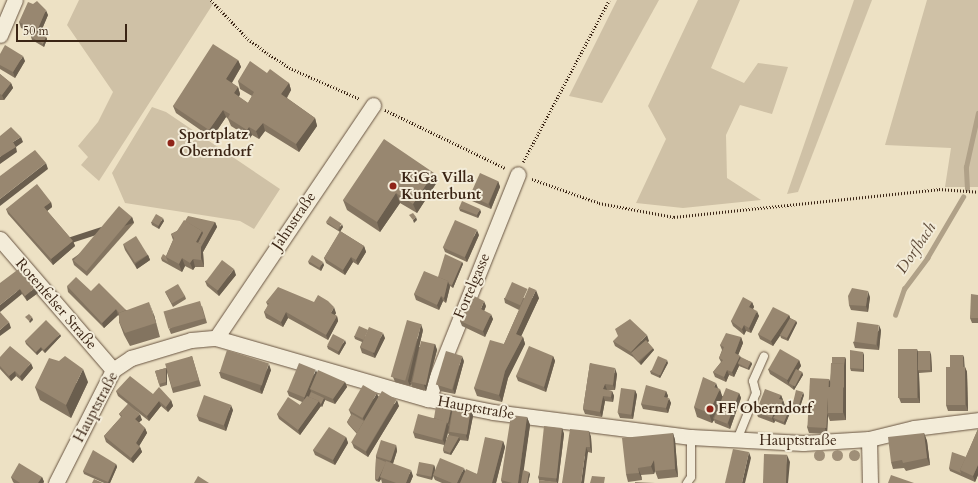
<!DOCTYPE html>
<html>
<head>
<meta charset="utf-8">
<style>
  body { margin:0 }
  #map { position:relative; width:978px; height:483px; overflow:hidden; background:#ede1c4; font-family:Cardo,serif }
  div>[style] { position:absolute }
  .green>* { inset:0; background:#cfc1a6 }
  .stream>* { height:4.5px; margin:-2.25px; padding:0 2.25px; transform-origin:2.25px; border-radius:2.25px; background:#b0a188 }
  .path>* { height:2.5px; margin-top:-1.25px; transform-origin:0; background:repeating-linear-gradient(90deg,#3b2515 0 1px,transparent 0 3px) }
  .roads { filter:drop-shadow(0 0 1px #685441) drop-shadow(0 0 1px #685441) }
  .lane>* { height:8px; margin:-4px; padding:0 4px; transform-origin:4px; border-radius:4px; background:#f3ecd9 }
  .street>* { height:15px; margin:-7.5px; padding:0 7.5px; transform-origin:7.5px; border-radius:7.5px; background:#f3ecd9 }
  .trees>* { width:11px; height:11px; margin:-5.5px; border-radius:50%; background:#9f8f78 }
  .wall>* { inset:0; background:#837460 }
  .shaded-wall>* { inset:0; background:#6a5e4e; transform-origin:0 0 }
  .building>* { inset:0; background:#988770; transform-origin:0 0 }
  .dots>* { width:11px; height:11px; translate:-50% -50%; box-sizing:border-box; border:2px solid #f3ecd9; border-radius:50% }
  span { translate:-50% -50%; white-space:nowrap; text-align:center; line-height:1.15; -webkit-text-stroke:4px #f3ecd9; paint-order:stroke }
  .poi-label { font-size:15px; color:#3b2515; font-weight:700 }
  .left { translate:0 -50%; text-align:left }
  .street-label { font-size:15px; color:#3b2515 }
  .water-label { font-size:16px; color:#5e4a38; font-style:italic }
  .scale { position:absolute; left:16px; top:24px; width:111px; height:18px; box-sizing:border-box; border:2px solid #3b2515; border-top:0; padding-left:5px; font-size:12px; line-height:14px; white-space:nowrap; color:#3b2515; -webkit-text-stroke:3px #f3ecd9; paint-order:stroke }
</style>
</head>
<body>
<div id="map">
  <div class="green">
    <i style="clip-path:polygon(79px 0,210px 0,213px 4px,99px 181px,81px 165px,88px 157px,78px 146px,98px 122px,113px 92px,67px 25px)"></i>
    <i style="clip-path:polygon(617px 0,659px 0,602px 103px,569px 96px)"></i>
    <i style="clip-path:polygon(698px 0,740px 0,711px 68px,744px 83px,758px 63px,788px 67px,772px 114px,740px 105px,726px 135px,727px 178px,761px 200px,683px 208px,636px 203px,666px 139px,648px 106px)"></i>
    <i style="clip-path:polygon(854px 0,872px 0,798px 192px,787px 194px)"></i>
    <i style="clip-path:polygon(927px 0,978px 0,978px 187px,945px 187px,951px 148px,885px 145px)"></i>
    <i style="clip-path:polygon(152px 107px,166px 112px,280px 189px,254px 229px,240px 221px,125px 203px,112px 173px)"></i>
  </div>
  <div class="stream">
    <i style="left:967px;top:189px;width:22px;rotate:-93deg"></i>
    <i style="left:966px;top:167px;width:55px;rotate:-77.5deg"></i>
    <i style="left:895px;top:315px;width:28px;rotate:-71deg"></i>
    <i style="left:904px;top:289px;width:39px;rotate:-53deg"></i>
    <i style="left:927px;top:258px;width:71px;rotate:-59.5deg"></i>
  </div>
  <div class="path">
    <i style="left:211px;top:0;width:54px;rotate:46.5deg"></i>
    <i style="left:248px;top:39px;width:24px;rotate:36deg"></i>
    <i style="left:267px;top:53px;width:30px;rotate:33deg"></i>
    <i style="left:292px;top:69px;width:74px;rotate:23.8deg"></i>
    <i style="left:385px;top:110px;width:133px;rotate:25.8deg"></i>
    <i style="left:523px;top:162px;width:183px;rotate:-62deg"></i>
    <i style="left:532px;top:179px;width:71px;rotate:19.7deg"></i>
    <i style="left:599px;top:203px;width:76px;rotate:10.6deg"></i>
    <i style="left:674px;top:217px;width:266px;rotate:-6deg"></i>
    <i style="left:939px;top:189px;width:39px;rotate:4deg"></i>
  </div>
  <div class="roads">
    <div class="lane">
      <i style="left:737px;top:440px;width:51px;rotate:-68deg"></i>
      <i style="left:756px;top:393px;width:12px;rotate:-104deg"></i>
      <i style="left:753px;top:381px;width:27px;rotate:-66deg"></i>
      <i style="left:687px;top:483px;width:7px;rotate:-56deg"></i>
      <i style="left:691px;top:477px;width:40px;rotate:-90deg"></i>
    </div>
    <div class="street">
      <i style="left:0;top:35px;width:38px;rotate:-67deg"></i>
      <i style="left:0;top:239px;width:173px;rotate:49.2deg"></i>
      <i style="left:216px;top:338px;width:281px;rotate:-56deg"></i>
      <i style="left:428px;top:399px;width:242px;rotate:-68.2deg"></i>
      <i style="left:869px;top:439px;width:44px;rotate:88.7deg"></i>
      <i style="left:56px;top:483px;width:127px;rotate:-63.2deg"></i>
      <i style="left:113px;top:370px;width:22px;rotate:-34deg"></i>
      <i style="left:131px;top:358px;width:63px;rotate:-16.7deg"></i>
      <i style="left:191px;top:340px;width:25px;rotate:-5deg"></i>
      <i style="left:216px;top:338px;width:221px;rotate:16.1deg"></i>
      <i style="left:428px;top:399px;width:66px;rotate:11.3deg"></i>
      <i style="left:493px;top:412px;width:200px;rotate:7.2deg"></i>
      <i style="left:691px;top:437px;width:112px;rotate:3.1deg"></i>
      <i style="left:803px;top:443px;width:66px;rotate:-3.5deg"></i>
      <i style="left:869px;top:439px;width:46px;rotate:-13.7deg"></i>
      <i style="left:914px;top:428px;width:64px;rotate:-7.1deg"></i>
    </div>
  </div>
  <div class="trees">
    <i style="left:819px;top:455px"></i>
    <i style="left:837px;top:455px"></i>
    <i style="left:854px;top:455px"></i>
  </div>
  <div class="wall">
    <i style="clip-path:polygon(33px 4px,48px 15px,40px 34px,46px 37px,47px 39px,44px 47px,32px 40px,31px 37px,33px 33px,21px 28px,19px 22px)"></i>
    <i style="clip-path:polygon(0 54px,25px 61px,15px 78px,0 69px)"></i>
    <i style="clip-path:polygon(238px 60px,241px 67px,232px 83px,238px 87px,240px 94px,239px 97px,248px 103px,252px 96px,240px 89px,238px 81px,267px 73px,289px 83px,291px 90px,287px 98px,315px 118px,317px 126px,299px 152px,265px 131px,259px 139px,252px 135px,250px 138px,231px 126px,228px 119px,226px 117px,212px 138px,176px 113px,173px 106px)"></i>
    <i style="clip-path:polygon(0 74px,11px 83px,13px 88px,4px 100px,0 100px)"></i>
    <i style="clip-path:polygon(498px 181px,500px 187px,491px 209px,472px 201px,470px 196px)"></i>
    <i style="clip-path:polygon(437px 182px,417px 213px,400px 203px,380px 232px,347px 210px,343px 200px)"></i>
    <i style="clip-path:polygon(51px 202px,52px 207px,47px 211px,73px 241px,75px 246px,53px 265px,8px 214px,6px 209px)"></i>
    <i style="clip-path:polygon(459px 208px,481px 212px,478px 218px,460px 211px)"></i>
    <i style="clip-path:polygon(132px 217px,134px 223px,87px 276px,74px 265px,72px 259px)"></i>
    <i style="clip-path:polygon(164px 221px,159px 229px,152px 225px,151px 222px)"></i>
    <i style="clip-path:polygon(185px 221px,215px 222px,217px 227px,203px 252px,204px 267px,195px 267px,193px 270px,185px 266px,182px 272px,162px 261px,161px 258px,166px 256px,173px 240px,171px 234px,177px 231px)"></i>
    <i style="clip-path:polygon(326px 222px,343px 227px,340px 231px,364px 246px,366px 252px,358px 265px,353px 262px,345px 275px,326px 263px,324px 258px,340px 232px,327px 224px)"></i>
    <i style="clip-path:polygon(479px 235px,467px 262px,445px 252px,443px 247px)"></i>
    <i style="clip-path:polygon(123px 244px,148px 255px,150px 260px,137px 269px,125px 250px)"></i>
    <i style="clip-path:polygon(308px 261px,324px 265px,321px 271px,309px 264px)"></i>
    <i style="clip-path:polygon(462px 262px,463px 264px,453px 288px,450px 286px,446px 303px,443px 301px,439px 310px,416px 300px,414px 294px,438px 277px)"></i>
    <i style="clip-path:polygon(236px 275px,219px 296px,207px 286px,205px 281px)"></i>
    <i style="clip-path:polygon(0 283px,38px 293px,27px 301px,22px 294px)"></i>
    <i style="clip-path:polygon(67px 286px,126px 310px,154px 315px,160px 337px,130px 346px,124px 335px,119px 322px,119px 316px,118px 315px,104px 328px,68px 292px)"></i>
    <i style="clip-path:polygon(165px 292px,185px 296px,186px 299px,173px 307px)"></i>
    <i style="clip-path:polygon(978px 295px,978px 323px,972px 323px,970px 318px)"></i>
    <i style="clip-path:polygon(870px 297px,868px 312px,851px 310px,849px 305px)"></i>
    <i style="clip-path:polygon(504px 298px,539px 298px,521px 336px,523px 337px,525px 344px,508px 378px,502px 402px,477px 396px,474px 388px,504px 344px,519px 310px,505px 303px)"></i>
    <i style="clip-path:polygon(266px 302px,336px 313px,335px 315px,337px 316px,338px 321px,328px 340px,288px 318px,283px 327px,266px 318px,264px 312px,268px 306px)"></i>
    <i style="clip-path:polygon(752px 302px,754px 307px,753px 309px,759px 316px,751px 333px,746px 331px,744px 335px,733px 326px,731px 321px)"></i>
    <i style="clip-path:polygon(202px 306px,207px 323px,171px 334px,169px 329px)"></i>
    <i style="clip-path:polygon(486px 306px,484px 311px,493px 319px,485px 337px,462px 326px,460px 321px)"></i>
    <i style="clip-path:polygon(789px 315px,790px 318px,796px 321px,797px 323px,788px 341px,781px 338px,780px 335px,773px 346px,760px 339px,758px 334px)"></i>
    <i style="clip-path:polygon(423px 330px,419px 347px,435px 344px,437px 350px,426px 391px,412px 387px,411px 384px,410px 386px,395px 382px,393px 377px)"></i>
    <i style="clip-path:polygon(881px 330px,879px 350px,855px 348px,853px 342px)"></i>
    <i style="clip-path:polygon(61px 336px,45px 353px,42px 350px,37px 355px,26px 344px,25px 341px)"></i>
    <i style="clip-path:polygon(354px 336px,385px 338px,375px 358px,362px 353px,360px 347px,362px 342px,355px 339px)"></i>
    <i style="clip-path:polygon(741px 337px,743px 343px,738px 355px,740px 356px,741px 358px,751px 362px,752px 364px,749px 370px,739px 366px,734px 377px,729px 375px,726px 382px,715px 377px,713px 372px,721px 362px,719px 358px,722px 350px,720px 345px)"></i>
    <i style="clip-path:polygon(613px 341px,649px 341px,647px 342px,654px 350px,641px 365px,633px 357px,615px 346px)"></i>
    <i style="clip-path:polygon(346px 343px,339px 355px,328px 349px,327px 346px)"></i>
    <i style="clip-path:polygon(918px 351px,931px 354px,932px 372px,919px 373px,920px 403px,901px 403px,899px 398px)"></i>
    <i style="clip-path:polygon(864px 355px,864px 372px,851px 371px,850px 368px)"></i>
    <i style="clip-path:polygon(192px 356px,201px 386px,173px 393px,167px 372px,167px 385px,160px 387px,155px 371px,166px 368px)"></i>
    <i style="clip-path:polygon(553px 356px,555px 361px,546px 392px,518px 381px,516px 376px)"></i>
    <i style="clip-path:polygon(0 357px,33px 368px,22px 381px,16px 376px,11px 381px,0 369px)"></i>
    <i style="clip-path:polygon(845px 357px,846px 360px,846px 420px,830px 421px,828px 416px,827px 434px,809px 433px,807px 427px,829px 379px,830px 383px,832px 363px)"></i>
    <i style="clip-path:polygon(964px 357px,964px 367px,965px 367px,967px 372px,968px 411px,948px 411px,946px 405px,950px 367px)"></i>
    <i style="clip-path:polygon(799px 360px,801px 366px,798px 370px,802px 372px,803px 375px,794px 390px,789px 386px,770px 374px,768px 369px)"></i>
    <i style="clip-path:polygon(464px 361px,455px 394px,440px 391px,438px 385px)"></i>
    <i style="clip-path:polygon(590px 363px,617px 374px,615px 390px,607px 390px,612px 391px,614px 396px,613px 402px,605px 401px,602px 417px,585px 414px,583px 409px)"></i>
    <i style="clip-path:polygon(668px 363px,660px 378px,651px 374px,650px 371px)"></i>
    <i style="clip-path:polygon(271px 370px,262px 394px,221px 378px,219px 372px)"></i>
    <i style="clip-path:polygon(317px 373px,345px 382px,347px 387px,335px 404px,325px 400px,322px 407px,321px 406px,300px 435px,279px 419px,277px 414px,300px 405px,302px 402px,289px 396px,287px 391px)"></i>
    <i style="clip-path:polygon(88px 382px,71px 418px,40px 400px,35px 387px)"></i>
    <i style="clip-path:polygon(718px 388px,722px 396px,739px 393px,741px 398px,730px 429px,715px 423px,714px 420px,712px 423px,697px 417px,694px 407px)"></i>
    <i style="clip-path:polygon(635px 390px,637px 395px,633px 419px,620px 418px,618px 413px)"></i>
    <i style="clip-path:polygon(116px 391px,153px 394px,171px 400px,173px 406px,168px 412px,161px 406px,149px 421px,135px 410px,142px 420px,139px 422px,145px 428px,147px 433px,139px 446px,140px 447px,142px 452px,133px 463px,106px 442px,104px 436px,121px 417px,119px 414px,128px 404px,118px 396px)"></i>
    <i style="clip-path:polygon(666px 391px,668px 396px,667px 398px,671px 403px,668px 413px,643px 409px,641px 404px)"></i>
    <i style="clip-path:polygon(781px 395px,785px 406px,784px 408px,790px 413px,785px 425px,775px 421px,774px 423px,758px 417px,756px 412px)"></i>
    <i style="clip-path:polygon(804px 395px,800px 407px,794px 406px,793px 403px)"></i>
    <i style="clip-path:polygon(379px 396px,399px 406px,368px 457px,354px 448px,352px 443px,357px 434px,348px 424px,347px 422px,351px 415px,349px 410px)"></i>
    <i style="clip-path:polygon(evenodd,451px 409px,452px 411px,471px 410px,473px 416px,468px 441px,460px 440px,451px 455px,444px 453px,443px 450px,444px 445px,415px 438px,413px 432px,434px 418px,451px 409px,448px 433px,449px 435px,445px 443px,448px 433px)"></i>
    <i style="clip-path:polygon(233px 410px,226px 431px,199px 421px,197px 416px)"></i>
    <i style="clip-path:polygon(527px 417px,530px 425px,523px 471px,530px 474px,528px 483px,502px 483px,501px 480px)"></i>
    <i style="clip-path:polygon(562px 428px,564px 434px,558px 483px,539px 480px,538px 477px)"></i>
    <i style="clip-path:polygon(978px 429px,978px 475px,975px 482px,950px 471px,949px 468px,966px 457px)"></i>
    <i style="clip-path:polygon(589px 431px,591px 437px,592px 453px,588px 452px,562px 483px)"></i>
    <i style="clip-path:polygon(673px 433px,675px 440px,678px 477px,658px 479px,655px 471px,654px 474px,641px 475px,642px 480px,628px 482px,626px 474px)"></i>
    <i style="clip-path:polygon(924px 433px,927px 441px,930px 465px,906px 471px,904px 468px,893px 469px,891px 462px)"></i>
    <i style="clip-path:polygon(346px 437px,348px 443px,335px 465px,315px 455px,313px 450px)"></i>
    <i style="clip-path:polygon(503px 441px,505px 447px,496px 483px,442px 483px,435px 480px,433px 476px,432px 480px,417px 476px,416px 474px,434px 465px,435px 468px,435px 471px,465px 472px,477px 474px)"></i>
    <i style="clip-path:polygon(396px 445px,397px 451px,393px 464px,413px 476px,410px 483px,382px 483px,381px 479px,379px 482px,376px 481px,375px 479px,376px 458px,376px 456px)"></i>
    <i style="clip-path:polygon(116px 464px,117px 467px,110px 483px,104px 483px,84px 474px,83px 471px)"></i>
    <i style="clip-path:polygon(11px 477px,42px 477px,44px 482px,43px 483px,14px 483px,13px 482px)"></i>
  </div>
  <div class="shaded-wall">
    <i style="clip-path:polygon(46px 10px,48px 15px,39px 36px,37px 31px)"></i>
    <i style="clip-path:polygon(46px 37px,47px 39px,44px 47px,43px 44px)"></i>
    <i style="clip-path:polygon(23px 56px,25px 61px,15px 78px,13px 72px)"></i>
    <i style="clip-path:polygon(238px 60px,241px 67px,229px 87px,226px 79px)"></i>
    <i style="clip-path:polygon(11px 83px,13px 88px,4px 100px,2px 95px)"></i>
    <i style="clip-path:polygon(289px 83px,291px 90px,284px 102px,281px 94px)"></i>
    <i style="clip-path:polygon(238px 87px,240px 94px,237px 100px,234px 93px)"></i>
    <i style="clip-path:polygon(223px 110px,226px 117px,212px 138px,209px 130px)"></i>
    <i style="clip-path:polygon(315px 118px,317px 126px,299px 152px,296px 144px)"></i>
    <i style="clip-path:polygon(263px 123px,265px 131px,259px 139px,256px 131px)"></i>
    <i style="clip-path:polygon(249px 127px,252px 135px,250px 138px,247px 130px)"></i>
    <i style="clip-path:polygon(21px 137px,23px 142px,16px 147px,17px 152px,0 164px,0 157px,13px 142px)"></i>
    <i style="clip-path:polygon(46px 163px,48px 169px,0 206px,0 199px)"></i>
    <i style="clip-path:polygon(434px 173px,437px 182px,417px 213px,413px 204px)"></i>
    <i style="clip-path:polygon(498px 181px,500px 187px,491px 209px,489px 204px)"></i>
    <i style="clip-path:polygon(396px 193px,400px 203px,380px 232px,377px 222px)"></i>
    <i style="clip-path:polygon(51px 202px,52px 207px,46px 212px,44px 207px)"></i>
    <i style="clip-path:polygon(480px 209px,481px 212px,478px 218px,477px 215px)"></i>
    <i style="left:132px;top:217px;width:6px;height:71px;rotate:72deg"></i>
    <i style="clip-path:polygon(416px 217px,417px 220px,414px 223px,413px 220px)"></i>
    <i style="clip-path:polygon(163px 218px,164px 221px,159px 229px,158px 227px)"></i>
    <i style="clip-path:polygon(215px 222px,217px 227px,203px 252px,204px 267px,196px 242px,202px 231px)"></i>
    <i style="clip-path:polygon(342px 224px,343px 227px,340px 232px,339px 230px)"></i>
    <i style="clip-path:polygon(477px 230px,479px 235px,467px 262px,465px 257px)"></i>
    <i style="clip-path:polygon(73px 241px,75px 246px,53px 265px,51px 259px)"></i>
    <i style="clip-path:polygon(364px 246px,366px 252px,358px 265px,356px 260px)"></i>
    <i style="clip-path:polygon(148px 255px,150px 260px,137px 269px,135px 264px)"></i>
    <i style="clip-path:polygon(351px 257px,353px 262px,345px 275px,343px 270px)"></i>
    <i style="clip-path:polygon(182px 258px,185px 266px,182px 272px,179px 264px)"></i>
    <i style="clip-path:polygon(193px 259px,195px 267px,193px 270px,190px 263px)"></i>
    <i style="clip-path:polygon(323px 262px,324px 265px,321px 271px,320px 268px)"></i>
    <i style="clip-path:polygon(462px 262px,463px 264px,453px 288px,452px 285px)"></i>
    <i style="clip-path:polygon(234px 269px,236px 275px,219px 296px,217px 291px)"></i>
    <i style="clip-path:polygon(448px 281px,450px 287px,446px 303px,444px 298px)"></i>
    <i style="clip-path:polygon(36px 287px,38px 293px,27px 301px,25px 296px)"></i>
    <i style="clip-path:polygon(20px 289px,22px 294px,0 312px,0 305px)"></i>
    <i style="clip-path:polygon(536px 290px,539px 298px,519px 341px,516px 334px)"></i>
    <i style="clip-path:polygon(868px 291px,870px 297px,868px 312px,866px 306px)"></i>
    <i style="clip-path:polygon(441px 296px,443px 301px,439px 310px,437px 305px)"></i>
    <i style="clip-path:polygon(484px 301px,486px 306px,483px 314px,481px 309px)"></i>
    <i style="clip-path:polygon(149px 302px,154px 315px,160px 337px,156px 323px)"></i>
    <i style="clip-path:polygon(752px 302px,754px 307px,751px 312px,749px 307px)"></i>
    <i style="clip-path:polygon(334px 307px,336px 313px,333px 318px,331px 313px)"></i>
    <i style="clip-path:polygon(116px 309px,118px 315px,104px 328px,102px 323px)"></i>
    <i style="clip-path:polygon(757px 311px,759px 316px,751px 333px,749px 328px)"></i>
    <i style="clip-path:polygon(286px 312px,288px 318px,283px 327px,281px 322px)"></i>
    <i style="clip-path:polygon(491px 314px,493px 319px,485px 337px,483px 331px)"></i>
    <i style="clip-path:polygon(789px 315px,791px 320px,773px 346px,771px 341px)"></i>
    <i style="clip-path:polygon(337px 316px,338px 321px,328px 340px,326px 335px)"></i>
    <i style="clip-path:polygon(32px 317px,33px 320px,30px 323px,29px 321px)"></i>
    <i style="clip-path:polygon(796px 321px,797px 323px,788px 341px,787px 338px)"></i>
    <i style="clip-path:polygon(9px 322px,11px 328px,0 336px,0 330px)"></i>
    <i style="clip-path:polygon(421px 324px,423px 330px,411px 382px,410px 382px,411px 384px,410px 386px,408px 381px)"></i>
    <i style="clip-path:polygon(744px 325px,746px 331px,744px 335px,742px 329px)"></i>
    <i style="clip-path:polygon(879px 325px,881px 330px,879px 350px,877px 345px)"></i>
    <i style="clip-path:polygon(383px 333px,385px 338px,375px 358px,373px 353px)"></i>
    <i style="clip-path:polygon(60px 334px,61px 336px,45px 353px,44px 350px)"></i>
    <i style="clip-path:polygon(647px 335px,649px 341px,633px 356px,631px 352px)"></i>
    <i style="clip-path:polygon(523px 337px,525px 344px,508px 378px,502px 402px,499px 395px,505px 371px)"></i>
    <i style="clip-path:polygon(741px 337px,743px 343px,737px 358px,735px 353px)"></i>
    <i style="clip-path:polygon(345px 340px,346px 343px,339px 355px,338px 352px)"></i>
    <i style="clip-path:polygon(435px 344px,437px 350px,426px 391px,424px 385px)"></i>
    <i style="clip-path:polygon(41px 347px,42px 350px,37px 355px,36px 352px)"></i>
    <i style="clip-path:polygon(653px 348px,654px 350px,641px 365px,640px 362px)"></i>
    <i style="clip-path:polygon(917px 349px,919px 354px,918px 370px,919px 373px,920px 403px,918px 397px)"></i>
    <i style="clip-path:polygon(930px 351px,931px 354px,932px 372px,931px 370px)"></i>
    <i style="clip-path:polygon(863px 352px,864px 355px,864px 372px,863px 369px)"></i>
    <i style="clip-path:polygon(963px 355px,964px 357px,965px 372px,964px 369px)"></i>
    <i style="clip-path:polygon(462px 356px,464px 361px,455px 394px,453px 389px)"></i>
    <i style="clip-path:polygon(553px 356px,555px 361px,546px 392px,544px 387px)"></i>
    <i style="clip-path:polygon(740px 356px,742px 361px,738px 363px,739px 366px,734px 377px,732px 372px)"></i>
    <i style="clip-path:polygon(845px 357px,846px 360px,846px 420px,843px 412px,844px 364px)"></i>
    <i style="clip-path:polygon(667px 360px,668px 363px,660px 378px,659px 376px)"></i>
    <i style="clip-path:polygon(799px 360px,801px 366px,789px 384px,788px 383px,789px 386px,787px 380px)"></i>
    <i style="clip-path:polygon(751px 362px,752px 364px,749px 370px,748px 368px)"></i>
    <i style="clip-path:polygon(31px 363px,33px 368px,22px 381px,20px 376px)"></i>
    <i style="clip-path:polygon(269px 364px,271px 370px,262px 394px,260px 389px)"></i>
    <i style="clip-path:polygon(965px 367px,967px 372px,968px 411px,966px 405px)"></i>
    <i style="clip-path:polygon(166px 368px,167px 370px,167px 385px,166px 382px)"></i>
    <i style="clip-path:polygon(615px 368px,617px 374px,615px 390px,613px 385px)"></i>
    <i style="clip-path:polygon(83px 369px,88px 382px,71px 418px,66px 405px)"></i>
    <i style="clip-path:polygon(316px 370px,318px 375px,310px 389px,311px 391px,306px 403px,304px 398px)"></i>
    <i style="clip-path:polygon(727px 370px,729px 375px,726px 382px,724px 377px)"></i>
    <i style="clip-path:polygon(15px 371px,16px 376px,11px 381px,9px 376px)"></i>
    <i style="clip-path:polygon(802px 372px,803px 375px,794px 390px,793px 387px)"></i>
    <i style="clip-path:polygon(829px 379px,831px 384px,827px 413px,828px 416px,827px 434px,825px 429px)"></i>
    <i style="clip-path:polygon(345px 382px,347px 387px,335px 404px,333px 399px)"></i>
    <i style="clip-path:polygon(716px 383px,719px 391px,720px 389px,723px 399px,713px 418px,714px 420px,712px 423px,709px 413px,714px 387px)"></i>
    <i style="clip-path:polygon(605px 384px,607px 390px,605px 395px,603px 389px)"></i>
    <i style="clip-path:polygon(635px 390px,637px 395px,633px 419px,631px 414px)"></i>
    <i style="clip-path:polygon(612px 391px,614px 396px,613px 402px,611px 397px)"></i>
    <i style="clip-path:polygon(666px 391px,668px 396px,666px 402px,664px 397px)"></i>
    <i style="clip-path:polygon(803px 392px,804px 395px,800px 407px,799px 405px)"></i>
    <i style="clip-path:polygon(377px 393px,379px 399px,358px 435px,357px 433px,364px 421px,363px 418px)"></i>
    <i style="clip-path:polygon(739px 393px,741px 398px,730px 429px,728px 423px)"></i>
    <i style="clip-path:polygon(781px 395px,783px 400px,779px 399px)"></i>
    <i style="clip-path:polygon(603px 396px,605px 401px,602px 417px,600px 412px)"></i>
    <i style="clip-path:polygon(324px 398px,325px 400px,322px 407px,321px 404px)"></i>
    <i style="clip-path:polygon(669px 398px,671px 403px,668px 413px,666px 408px)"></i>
    <i style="clip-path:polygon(171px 400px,173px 406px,168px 412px,166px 407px)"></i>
    <i style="clip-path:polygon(397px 400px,399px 406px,368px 457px,366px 452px)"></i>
    <i style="clip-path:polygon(783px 400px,785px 406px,783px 410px,781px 405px)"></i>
    <i style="clip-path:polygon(159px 401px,161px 406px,149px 421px,147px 416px)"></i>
    <i style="clip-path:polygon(319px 401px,321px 406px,300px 435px,298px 430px)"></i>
    <i style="clip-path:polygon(777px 403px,779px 409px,775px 419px,773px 418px,775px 421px,774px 423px,772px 418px)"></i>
    <i style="clip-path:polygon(231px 405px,233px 410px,226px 431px,224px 425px)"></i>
    <i style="clip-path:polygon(451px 409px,452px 412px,449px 425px,448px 423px)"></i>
    <i style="clip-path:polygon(471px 410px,473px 416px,468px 441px,466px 436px)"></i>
    <i style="clip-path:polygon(789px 410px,790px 413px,785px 425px,784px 422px)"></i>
    <i style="clip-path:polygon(140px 414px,142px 420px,137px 424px,135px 419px)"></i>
    <i style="clip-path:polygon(527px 417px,530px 425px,522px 483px,518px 483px)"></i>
    <i style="clip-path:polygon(447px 422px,449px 427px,445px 445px,443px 440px)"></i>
    <i style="clip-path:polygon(145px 428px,147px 433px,138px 448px,136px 443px)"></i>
    <i style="clip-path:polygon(562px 428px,564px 434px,558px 483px,557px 483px,556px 479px)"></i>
    <i style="clip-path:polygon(589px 431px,591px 437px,592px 453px,590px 447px)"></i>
    <i style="clip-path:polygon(673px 433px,675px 440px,678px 477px,675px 469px)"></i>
    <i style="clip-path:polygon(924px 433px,927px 441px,930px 465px,927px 458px)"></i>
    <i style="clip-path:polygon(346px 437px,348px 443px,335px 465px,333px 460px)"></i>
    <i style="clip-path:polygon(459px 437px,460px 440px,451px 455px,450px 453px)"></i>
    <i style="clip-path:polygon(503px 441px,505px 447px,496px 483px,492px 483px)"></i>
    <i style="clip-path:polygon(396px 445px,397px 451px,392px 466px,390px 461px)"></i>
    <i style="clip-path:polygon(140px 447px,142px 452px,133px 463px,131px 458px)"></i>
    <i style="clip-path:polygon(586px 447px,588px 452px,584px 483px,581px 483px)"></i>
    <i style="clip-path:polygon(749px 452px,751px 458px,745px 483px,742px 483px)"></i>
    <i style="clip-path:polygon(787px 455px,790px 462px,788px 483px,784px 483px)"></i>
    <i style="clip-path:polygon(654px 460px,656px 468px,654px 474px,651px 466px)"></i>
    <i style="clip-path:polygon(387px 462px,380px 477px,381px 479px,379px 482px,378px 479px)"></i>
    <i style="clip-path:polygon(116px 464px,117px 467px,110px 483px,108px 483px)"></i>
    <i style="clip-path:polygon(434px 465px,435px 468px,434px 475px,433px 475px,433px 476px,432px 480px,431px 477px)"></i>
    <i style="clip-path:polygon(978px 465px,978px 475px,975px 482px,973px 476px)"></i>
    <i style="clip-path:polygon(464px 468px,466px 474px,461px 483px,457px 483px)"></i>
    <i style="clip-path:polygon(638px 468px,641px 475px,642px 480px,639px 473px)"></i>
    <i style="clip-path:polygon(411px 470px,413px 476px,410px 483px,406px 483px)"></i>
    <i style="clip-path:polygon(529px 472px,530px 474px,528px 483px,527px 483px)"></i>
    <i style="clip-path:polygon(42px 477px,44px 482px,43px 483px,38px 483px)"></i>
  </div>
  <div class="building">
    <i style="clip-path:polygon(37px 1px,46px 10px,37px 31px,19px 22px,28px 2px,33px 4px)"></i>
    <i style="clip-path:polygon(34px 31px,46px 37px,43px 44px,31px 37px)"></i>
    <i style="clip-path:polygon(213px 44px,238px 60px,226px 79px,238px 87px,234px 93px,248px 103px,254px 92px,238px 81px,250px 61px,267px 73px,270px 69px,289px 83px,281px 94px,315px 118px,296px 144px,263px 123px,256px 131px,249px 127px,247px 130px,228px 118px,230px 114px,223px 110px,209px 130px,173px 106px)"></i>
    <i style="clip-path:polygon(5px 45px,23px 56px,13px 72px,0 65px,0 54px)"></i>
    <i style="clip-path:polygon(0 74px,11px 83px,2px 95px,0 94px)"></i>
    <i style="clip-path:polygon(11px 127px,21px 137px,13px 142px,16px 147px,0 157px,0 136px)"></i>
    <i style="clip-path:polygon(384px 139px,434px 173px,413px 204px,396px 193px,377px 222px,343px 200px)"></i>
    <i style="clip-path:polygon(35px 150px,46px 163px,0 199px,0 176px)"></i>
    <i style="left:480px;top:173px;width:20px;height:25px;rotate:24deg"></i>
    <i style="clip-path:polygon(37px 184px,51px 202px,44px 207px,73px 241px,51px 259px,6px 209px)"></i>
    <i style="clip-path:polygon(462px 201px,480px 209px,477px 215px,459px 208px)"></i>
    <i style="left:119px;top:206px;width:17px;height:71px;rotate:40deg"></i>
    <i style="clip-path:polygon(413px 213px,416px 217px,413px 220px,409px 215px)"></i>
    <i style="left:156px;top:214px;width:8px;height:9px;rotate:30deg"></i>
    <i style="clip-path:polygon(188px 216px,215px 222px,201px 247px,201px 244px,198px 243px,203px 233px,202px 231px,185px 221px)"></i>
    <i style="left:330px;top:216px;width:14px;height:7px;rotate:34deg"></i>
    <i style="clip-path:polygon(184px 220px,202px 231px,196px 242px,201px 244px,201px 260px,193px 259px,190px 263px,182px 258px,179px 264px,166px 257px,174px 238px,171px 234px,177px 231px)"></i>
    <i style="left:455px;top:220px;width:24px;height:30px;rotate:24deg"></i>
    <i style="clip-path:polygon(340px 231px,364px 246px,356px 260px,351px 257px,343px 270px,324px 258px)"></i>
    <i style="left:136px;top:236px;width:22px;height:15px;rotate:58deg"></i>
    <i style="clip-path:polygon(163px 254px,166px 256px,166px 257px,168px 262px,161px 258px)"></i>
    <i style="clip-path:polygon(445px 254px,462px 262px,452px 285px,449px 284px,448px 281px,438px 277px)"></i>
    <i style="left:312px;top:255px;width:13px;height:7px;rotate:32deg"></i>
    <i style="left:222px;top:260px;width:15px;height:27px;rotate:37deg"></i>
    <i style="clip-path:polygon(20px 268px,36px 287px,25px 296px,20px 289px,0 305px,0 283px)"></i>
    <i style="clip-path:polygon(424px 271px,448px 281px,444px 298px,441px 296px,437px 305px,414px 294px)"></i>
    <i style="clip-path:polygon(76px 277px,91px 291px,99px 283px,126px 310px,119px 313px,116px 309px,102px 323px,67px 286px)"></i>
    <i style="left:512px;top:282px;width:17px;height:18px;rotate:24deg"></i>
    <i style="left:178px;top:284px;width:14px;height:15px;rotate:60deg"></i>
    <i style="clip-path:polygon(278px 287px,314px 302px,318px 295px,328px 301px,334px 307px,331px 313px,337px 316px,326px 335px,286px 312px,281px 322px,264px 312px,269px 303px,266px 302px)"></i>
    <i style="clip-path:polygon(529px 287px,536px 290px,516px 334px,523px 337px,505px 371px,499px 395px,474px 388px,490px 340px,504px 344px)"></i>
    <i style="clip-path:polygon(852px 288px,868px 291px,866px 306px,849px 305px,848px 296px)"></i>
    <i style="clip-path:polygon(971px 294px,978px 295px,978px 318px,970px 318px)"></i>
    <i style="clip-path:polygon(472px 295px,484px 301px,481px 309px,491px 314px,483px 331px,460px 321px)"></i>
    <i style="clip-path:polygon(743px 297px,752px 302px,749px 307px,757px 311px,749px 328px,744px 325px,742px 329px,731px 321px)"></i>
    <i style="left:200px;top:301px;width:18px;height:38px;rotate:74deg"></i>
    <i style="clip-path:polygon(149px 302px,156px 323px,125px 333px,119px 322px,119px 313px)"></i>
    <i style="clip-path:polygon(773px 307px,789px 315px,771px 341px,758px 334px)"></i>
    <i style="clip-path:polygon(0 312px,9px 322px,0 330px)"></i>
    <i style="clip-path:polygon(29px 314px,32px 317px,29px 321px,25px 317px)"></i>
    <i style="clip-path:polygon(790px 318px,796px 321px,787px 338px,780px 335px)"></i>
    <i style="clip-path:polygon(630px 319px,647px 335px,631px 352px,613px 341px,618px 336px,615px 329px)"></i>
    <i style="clip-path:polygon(46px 320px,60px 334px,44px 350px,41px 347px,36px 352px,25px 341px)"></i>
    <i style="left:407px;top:320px;width:15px;height:59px;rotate:16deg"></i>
    <i style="left:857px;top:322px;width:22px;height:20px;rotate:8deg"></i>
    <i style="left:359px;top:326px;width:10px;height:11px;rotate:24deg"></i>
    <i style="left:369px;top:327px;width:15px;height:22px;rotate:23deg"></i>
    <i style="clip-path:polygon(726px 333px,741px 337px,735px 353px,740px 356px,732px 372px,727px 370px,724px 377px,713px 372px,723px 360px,719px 358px,724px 347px,720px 345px)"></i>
    <i style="left:333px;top:334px;width:13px;height:13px;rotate:27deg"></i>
    <i style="left:646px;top:340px;width:11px;height:20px;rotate:49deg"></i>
    <i style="left:421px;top:341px;width:14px;height:42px;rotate:12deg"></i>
    <i style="clip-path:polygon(10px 346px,31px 363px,20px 376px,15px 371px,9px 376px,0 366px,0 357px)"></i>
    <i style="clip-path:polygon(529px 346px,553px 356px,544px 387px,516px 376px)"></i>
    <i style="left:780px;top:349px;width:22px;height:23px;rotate:30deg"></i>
    <i style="left:898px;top:349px;width:19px;height:49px"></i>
    <i style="left:227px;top:350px;width:44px;height:23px;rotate:18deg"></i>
    <i style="clip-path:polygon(850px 350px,863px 352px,863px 369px,850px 368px)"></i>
    <i style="left:446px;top:351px;width:17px;height:35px;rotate:17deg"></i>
    <i style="left:918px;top:351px;width:12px;height:19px"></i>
    <i style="left:950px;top:355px;width:13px;height:12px"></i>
    <i style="clip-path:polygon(65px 356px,83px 369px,66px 405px,35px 387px,49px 358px,59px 361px)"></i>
    <i style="left:192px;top:356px;width:25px;height:28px;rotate:74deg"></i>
    <i style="left:658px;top:356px;width:10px;height:17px;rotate:24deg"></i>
    <i style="left:741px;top:357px;width:11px;height:7px;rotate:27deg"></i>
    <i style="clip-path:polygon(832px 357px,845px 357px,844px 366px,844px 364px,832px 363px)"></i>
    <i style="left:299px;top:363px;width:18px;height:30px;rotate:22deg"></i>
    <i style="clip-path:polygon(590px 363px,615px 368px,613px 385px,605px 384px,603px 389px,612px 391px,611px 397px,603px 396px,600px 412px,583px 409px)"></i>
    <i style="clip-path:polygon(831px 363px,844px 364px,844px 388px,843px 387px,830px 387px)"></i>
    <i style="left:946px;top:367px;width:19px;height:38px"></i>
    <i style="clip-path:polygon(166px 368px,166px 382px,159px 384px,155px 371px)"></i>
    <i style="left:796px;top:369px;width:7px;height:16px;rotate:27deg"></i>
    <i style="clip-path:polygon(318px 370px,345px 382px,333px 399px,310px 389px)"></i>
    <i style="clip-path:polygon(130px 376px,153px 394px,159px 387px,171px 400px,166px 407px,159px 401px,147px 416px,116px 391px)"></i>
    <i style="clip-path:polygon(703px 377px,716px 383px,714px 387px,720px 389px,709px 413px,694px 407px)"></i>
    <i style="left:810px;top:378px;width:19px;height:49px;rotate:3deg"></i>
    <i style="left:363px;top:385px;width:16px;height:29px;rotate:30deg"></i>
    <i style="clip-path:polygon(646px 385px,666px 391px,664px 397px,669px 398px,666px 408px,641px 404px)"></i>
    <i style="left:828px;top:387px;width:15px;height:26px"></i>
    <i style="left:621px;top:388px;width:14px;height:25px;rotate:8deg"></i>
    <i style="left:726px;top:388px;width:14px;height:33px;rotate:21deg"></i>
    <i style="clip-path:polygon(765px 389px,781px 395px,779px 399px,783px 400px,781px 405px,777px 403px,772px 418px,756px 412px)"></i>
    <i style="clip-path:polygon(796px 390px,803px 392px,799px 405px,793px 403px)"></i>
    <i style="left:382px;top:391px;width:17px;height:60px;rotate:31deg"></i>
    <i style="clip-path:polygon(311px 392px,324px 398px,321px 404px,320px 403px,319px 401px,309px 397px)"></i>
    <i style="left:204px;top:395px;width:29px;height:22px;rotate:20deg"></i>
    <i style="clip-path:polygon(307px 396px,319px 401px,298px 430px,277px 414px,288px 397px,300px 405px)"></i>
    <i style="clip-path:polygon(128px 404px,140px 414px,135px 419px,145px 428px,136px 443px,140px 447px,131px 458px,104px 436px,122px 416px,119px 414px)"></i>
    <i style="clip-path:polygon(436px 406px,451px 409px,448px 423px,434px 418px)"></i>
    <i style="left:453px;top:407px;width:18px;height:25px;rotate:9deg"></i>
    <i style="clip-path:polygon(781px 407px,789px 410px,784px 422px,773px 418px)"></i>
    <i style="clip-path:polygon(352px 414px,364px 421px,357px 433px,347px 422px)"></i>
    <i style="left:418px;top:414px;width:30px;height:19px;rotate:15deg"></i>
    <i style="clip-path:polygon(511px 415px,527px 417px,518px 483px,512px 483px,501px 480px)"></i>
    <i style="left:544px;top:426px;width:18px;height:51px;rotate:6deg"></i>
    <i style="clip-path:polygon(329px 427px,346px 437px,333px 460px,313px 450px)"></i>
    <i style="clip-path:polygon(570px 429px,589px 431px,590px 447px,586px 447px,581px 483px,562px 483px)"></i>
    <i style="clip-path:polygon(978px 429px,978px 465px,973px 476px,960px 470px)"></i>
    <i style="clip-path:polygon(673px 433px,675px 469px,655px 471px,654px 460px,651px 466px,638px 468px,639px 473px,626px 474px,622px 438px)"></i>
    <i style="clip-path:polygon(924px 433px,927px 458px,903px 463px,902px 460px,891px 462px,888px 437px)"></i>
    <i style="clip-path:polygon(448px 435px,459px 437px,450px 453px,443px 450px)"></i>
    <i style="clip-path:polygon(485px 437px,503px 441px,492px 483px,460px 483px,466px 469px,477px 474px)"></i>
    <i style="left:381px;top:440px;width:16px;height:17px;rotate:18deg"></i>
    <i style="clip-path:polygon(733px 449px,749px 452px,742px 483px,725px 483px)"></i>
    <i style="clip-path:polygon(93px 450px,116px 464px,108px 482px,83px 471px)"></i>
    <i style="clip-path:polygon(952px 452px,966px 457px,960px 470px,961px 473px,949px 468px)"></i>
    <i style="left:764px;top:454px;width:23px;height:29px;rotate:2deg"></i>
    <i style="clip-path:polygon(376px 458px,386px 462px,382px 471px,378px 479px,375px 479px)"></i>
    <i style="clip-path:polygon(440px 458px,464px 468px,457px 483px,452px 483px,433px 475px)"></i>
    <i style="clip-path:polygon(386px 461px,411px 470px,406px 483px,396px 483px,380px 477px)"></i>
    <i style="left:419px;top:462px;width:15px;height:12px;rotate:11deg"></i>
    <i style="clip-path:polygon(19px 463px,42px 477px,38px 483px,20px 483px,11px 477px)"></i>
    <i style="clip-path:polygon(523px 470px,529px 472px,527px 483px,521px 483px)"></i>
    <i style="clip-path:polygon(891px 475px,914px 483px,888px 483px)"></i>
    <i style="clip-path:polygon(198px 476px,209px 483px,194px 483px)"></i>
    <i style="clip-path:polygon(592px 476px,605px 477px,604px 483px,590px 483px)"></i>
    <i style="clip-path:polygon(94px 479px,103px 483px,92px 483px)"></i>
    <i style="clip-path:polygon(539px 480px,557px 482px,557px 483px,539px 483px)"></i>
    <i style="clip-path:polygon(635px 482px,655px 483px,635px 483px)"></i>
  </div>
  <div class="dots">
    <i style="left:171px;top:143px;background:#8f2418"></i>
    <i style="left:393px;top:186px;background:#8f2418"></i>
    <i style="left:710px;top:409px;background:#8f2418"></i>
  </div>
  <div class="poi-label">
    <span class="left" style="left:179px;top:143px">Sportplatz<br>Oberndorf</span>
    <span class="left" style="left:401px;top:186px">KiGa Villa<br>Kunterbunt</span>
    <span class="left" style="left:718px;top:409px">FF Oberndorf</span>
  </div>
  <div class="street-label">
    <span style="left:294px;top:221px;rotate:-56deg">Jahnstraße</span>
    <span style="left:472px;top:286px;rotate:-67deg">Fortelgasse</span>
    <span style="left:56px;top:304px;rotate:49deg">Rotenfelser Straße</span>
    <span style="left:96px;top:407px;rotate:-62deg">Hauptstraße</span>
    <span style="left:476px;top:408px;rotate:10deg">Hauptstraße</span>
    <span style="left:798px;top:441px">Hauptstraße</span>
  </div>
  <div class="water-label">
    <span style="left:916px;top:248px;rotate:-56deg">Dorfbach</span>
  </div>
  <div class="scale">50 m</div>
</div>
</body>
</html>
